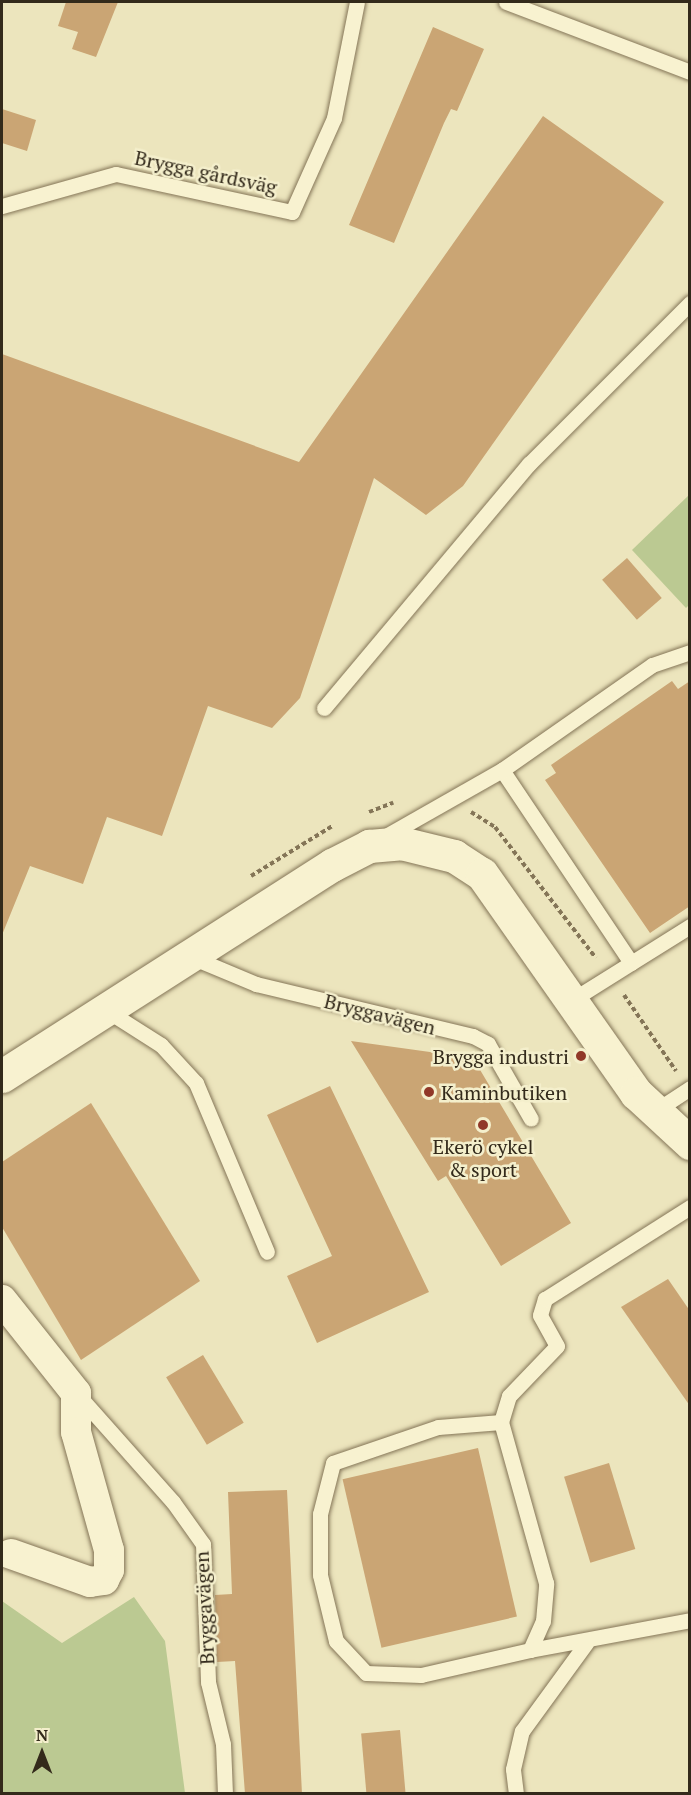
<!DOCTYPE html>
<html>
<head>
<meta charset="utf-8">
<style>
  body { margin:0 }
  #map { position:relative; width:691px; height:1795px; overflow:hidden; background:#ece5bd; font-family:"PT Serif",serif }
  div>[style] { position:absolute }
  .green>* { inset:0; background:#bbc992 }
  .building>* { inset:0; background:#caa574; transform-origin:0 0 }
  .path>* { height:4px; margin-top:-2px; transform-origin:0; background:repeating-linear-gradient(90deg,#847557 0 4.5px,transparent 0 7.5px) }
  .roads { filter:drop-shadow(0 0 2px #847557) drop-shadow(0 0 2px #847557) }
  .lane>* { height:15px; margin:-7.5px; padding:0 7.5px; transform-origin:7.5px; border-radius:7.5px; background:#f8f2d0 }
  .street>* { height:30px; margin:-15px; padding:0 15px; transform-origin:15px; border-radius:15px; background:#f8f2d0 }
  .secondary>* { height:33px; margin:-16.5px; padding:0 16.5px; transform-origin:16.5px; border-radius:16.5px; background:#f8f2d0 }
  .dots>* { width:16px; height:16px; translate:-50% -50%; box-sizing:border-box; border:3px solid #f4efcc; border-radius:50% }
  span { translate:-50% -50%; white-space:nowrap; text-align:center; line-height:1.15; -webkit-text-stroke:5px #f4efcc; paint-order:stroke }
  .street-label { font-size:20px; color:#332a1b }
  .poi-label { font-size:20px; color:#332a1b }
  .right { translate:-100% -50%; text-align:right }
  .left { translate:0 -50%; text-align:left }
  .frame { position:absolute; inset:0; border:3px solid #332a1b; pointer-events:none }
  .north { position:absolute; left:12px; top:1723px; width:60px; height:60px; -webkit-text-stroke:4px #f4efcc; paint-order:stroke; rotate:0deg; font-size:16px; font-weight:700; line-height:24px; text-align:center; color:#332a1b }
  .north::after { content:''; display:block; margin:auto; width:21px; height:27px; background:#332a1b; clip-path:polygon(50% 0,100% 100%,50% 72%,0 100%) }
</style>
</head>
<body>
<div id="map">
  <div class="green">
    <i style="clip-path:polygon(689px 495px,690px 604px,686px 608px,632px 550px)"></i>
    <i style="clip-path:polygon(134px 1597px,165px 1641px,185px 1793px,2px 1793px,2px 1601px,62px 1643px)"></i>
  </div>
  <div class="building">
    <i style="clip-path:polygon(66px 2px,118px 2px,96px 57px,72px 49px,78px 32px,58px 26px)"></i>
    <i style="clip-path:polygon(433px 27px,484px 49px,457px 111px,451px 109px,444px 123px,394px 243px,349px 225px)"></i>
    <i style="clip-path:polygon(2px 109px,36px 120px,27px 151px,2px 143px)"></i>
    <i style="clip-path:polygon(543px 116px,664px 202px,463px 486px,426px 515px,374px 478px,300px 698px,272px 728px,208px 706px,162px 836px,107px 817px,83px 884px,30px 866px,2px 935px,2px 354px,299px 462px)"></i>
    <i style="left:627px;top:558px;width:53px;height:33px;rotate:49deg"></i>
    <i style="clip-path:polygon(672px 681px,678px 689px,690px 681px,690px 906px,650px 933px,545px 780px,556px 773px,551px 765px)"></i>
    <i style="clip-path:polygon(351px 1041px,473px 1058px,571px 1223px,501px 1266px,446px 1176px,438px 1181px)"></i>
    <i style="clip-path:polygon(330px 1086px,429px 1292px,317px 1343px,287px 1276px,332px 1256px,267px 1115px)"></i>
    <i style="clip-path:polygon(91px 1103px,200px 1281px,81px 1360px,2px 1227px,2px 1162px)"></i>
    <i style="clip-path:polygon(668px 1279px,690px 1311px,690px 1406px,621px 1307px)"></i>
    <i style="left:203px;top:1355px;width:79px;height:43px;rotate:59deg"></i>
    <i style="left:478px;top:1448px;width:173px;height:139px;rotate:77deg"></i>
    <i style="left:609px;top:1463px;width:90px;height:47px;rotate:73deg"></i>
    <i style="clip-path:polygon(287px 1490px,302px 1794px,245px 1794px,235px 1661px,217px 1662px,215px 1595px,232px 1594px,228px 1492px)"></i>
    <i style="left:400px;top:1730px;width:64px;height:39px;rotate:85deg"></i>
  </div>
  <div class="path">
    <i style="left:369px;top:812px;width:26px;rotate:-21deg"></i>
    <i style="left:471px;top:812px;width:28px;rotate:32deg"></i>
    <i style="left:495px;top:827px;width:165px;rotate:52.4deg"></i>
    <i style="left:251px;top:876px;width:97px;rotate:-31.6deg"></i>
    <i style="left:624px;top:995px;width:92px;rotate:55.6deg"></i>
  </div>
  <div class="roads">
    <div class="lane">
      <i style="left:506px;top:2px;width:197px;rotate:20.8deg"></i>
      <i style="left:2px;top:206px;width:118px;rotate:-15.7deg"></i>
      <i style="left:116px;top:174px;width:180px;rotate:12.2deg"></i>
      <i style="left:292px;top:212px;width:103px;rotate:-65.9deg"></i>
      <i style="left:334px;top:118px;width:118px;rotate:-78.8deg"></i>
      <i style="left:324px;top:708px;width:319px;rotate:-50deg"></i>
      <i style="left:529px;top:464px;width:228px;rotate:-45deg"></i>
      <i style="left:502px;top:770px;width:232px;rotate:56.2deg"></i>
      <i style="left:631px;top:963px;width:70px;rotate:147.9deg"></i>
      <i style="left:384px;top:837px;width:136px;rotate:-29.6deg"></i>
      <i style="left:502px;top:770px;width:183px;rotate:-35deg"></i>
      <i style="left:652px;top:665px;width:40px;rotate:-18.9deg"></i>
      <i style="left:189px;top:956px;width:73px;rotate:22.7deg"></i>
      <i style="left:256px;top:984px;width:223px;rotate:13.5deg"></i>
      <i style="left:473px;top:1036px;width:17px;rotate:28deg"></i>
      <i style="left:488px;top:1044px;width:86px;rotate:60.2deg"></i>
      <i style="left:631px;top:963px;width:70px;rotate:-32.1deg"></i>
      <i style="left:106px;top:1010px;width:65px;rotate:32.5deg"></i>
      <i style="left:161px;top:1045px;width:52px;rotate:47.4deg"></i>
      <i style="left:196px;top:1083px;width:183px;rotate:67.2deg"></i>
      <i style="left:655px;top:1111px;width:42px;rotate:-33.3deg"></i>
      <i style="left:78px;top:1395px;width:143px;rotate:48.4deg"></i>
      <i style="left:173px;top:1502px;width:52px;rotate:54.5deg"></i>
      <i style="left:203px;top:1544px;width:138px;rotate:87.9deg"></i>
      <i style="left:208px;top:1682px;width:64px;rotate:76.4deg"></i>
      <i style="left:223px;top:1744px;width:50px;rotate:87.7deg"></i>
      <i style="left:501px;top:1422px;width:63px;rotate:175.5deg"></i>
      <i style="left:438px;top:1427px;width:111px;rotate:161.1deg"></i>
      <i style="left:333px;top:1463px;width:53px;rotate:104.3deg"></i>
      <i style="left:320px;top:1514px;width:61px;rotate:90deg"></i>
      <i style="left:320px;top:1575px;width:68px;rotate:76.4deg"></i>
      <i style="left:336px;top:1641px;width:44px;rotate:46.8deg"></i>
      <i style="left:366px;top:1673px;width:55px;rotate:2.1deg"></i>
      <i style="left:421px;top:1675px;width:112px;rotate:-12.9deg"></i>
      <i style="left:530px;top:1650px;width:32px;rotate:-66deg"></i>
      <i style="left:543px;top:1621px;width:38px;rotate:-85deg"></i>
      <i style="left:546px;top:1583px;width:167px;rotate:-105.6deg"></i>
      <i style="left:501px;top:1422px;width:27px;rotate:-73deg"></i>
      <i style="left:509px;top:1396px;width:69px;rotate:-46.2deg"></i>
      <i style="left:557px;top:1346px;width:35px;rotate:-119deg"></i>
      <i style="left:540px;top:1315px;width:17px;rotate:-73deg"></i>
      <i style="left:545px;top:1299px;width:172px;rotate:-32.4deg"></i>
      <i style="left:530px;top:1650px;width:163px;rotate:-10.6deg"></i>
      <i style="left:516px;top:1794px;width:25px;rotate:-97deg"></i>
      <i style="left:513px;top:1769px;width:39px;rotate:-77deg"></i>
      <i style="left:522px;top:1731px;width:110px;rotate:-53.9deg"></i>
    </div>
    <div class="street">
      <i style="left:2px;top:1300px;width:119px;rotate:51.5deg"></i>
      <i style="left:76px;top:1393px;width:39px;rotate:90deg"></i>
      <i style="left:76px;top:1432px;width:123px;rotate:74.4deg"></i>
      <i style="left:109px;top:1550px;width:20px;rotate:90deg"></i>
      <i style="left:109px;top:1570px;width:11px;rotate:117deg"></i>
      <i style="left:104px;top:1580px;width:14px;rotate:172deg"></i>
      <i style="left:90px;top:1582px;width:84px;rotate:-160.5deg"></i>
    </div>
    <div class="secondary">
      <i style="left:2px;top:1076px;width:392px;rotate:-32.6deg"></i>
      <i style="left:332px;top:865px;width:42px;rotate:-27.2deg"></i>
      <i style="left:369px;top:846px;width:32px;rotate:-5deg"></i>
      <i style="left:401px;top:843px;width:55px;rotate:13.8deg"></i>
      <i style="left:454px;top:856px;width:33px;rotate:33deg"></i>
      <i style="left:482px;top:874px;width:268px;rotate:54.9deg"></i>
      <i style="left:636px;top:1093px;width:74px;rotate:42.8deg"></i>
    </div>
  </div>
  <div class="dots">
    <i style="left:581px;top:1056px;background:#913828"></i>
    <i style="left:429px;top:1092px;background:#913828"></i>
    <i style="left:483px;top:1125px;background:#913828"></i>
  </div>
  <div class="street-label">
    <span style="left:206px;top:172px;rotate:12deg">Brygga gårdsväg</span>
    <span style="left:380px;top:1014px;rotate:14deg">Bryggavägen</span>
    <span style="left:204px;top:1608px;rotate:-93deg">Bryggavägen</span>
  </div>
  <div class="poi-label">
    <span class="right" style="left:569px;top:1056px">Brygga industri</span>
    <span class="left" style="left:441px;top:1092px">Kaminbutiken</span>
    <span style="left:483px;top:1158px">Ekerö cykel<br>&amp; sport</span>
  </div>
  <div class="frame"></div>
  <div class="north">N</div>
</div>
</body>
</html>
